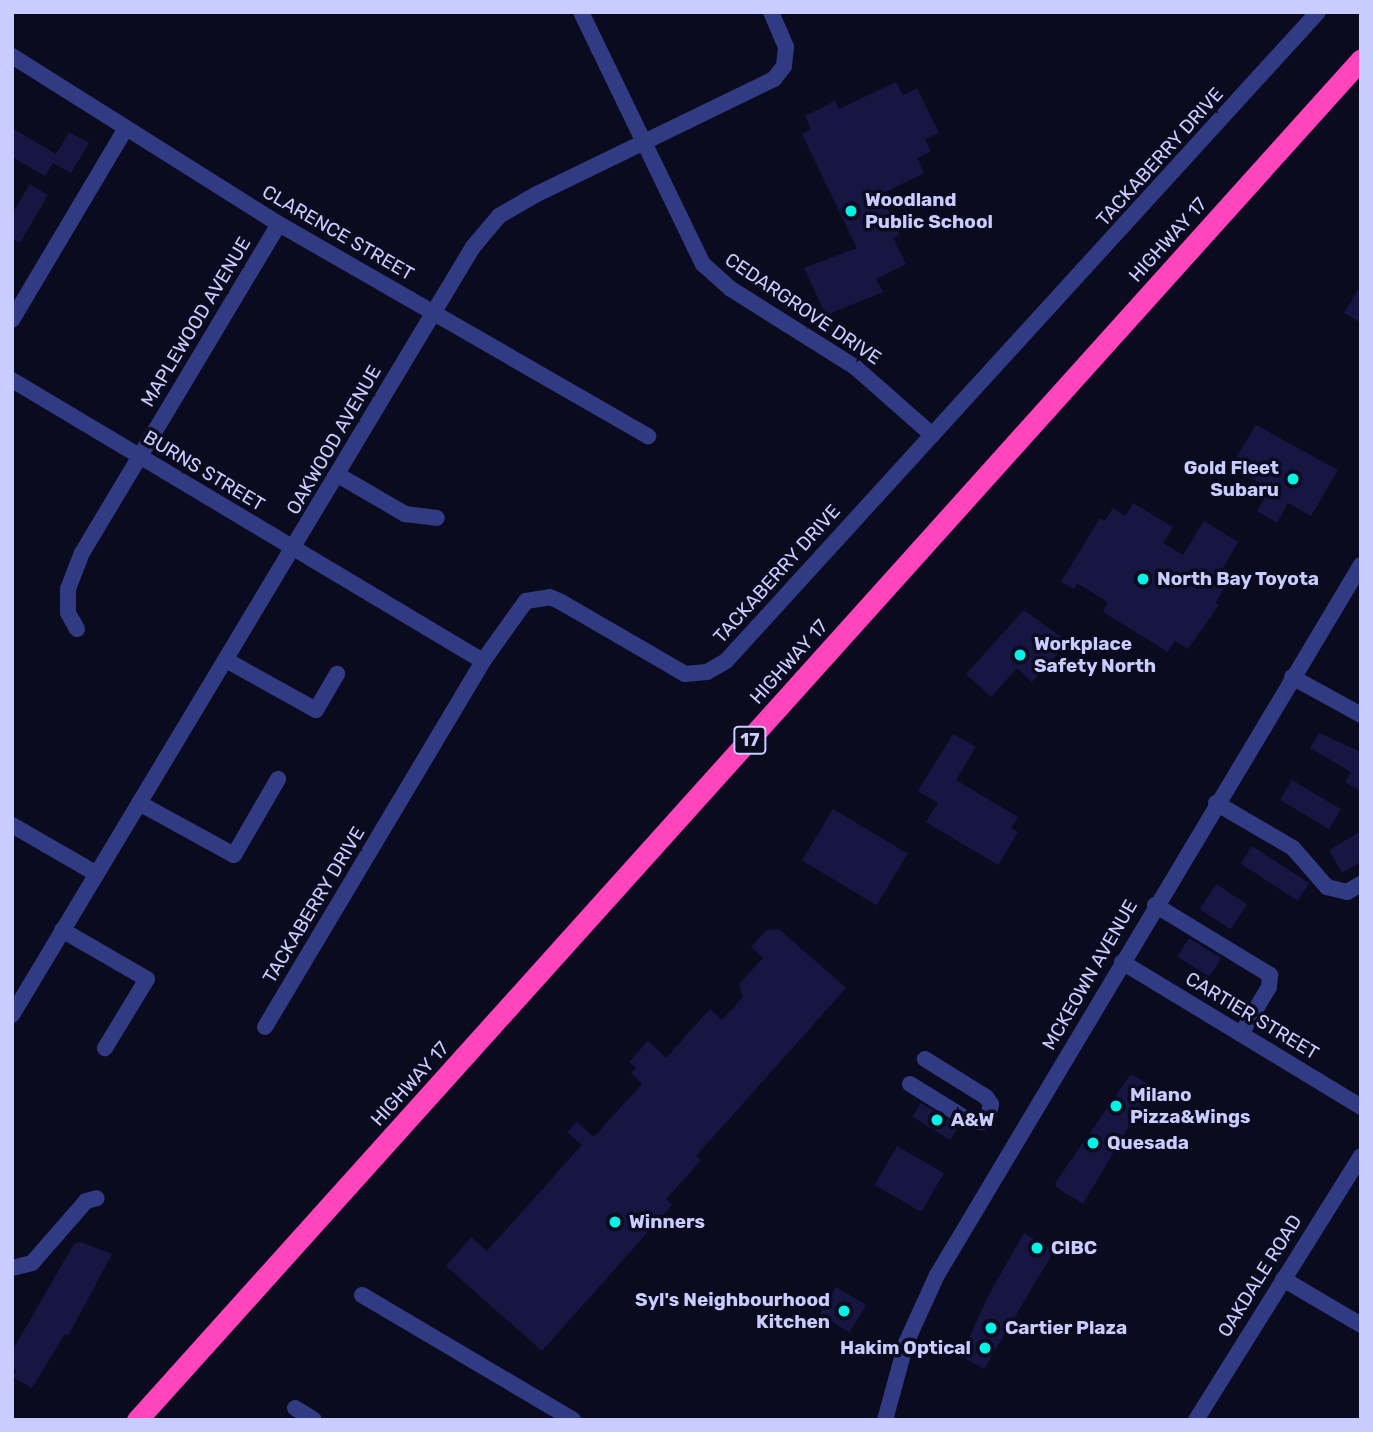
<!DOCTYPE html>
<html>
<head>
<meta charset="utf-8">
<style>
  body { margin:0 }
  #map { position:relative; width:1373px; height:1432px; overflow:hidden; background:#0b0b20; font-family:Rubik,sans-serif }
  div>[style] { position:absolute }
  .building>* { inset:0; background:#171542; transform-origin:0 0 }
  .minor>* { height:16px; margin:-8px; padding:0 8px; transform-origin:8px; border-radius:8px; background:#313b83 }
  .highway>* { height:21px; margin:-10.5px; padding:0 10.5px; transform-origin:10.5px; border-radius:10.5px; background:#ff44bc }
  .dots>* { width:19px; height:19px; translate:-50% -50%; box-sizing:border-box; border:4px solid #0b0b20; border-radius:50% }
  span { translate:-50% -50%; white-space:nowrap; text-align:center; line-height:1.15; -webkit-text-stroke:7px #0b0b20; paint-order:stroke }
  .shield-label span { padding:2px 5px; background:#0b0b20; border:2px solid; border-radius:5px; -webkit-text-stroke-width:0 }
  .shield-label { font-size:18px; color:#c9ccff; font-weight:700 }
  .street-label { font-size:19px; color:#c9ccff }
  .poi-label { font-size:19px; color:#c9ccff; font-weight:700 }
  .left { translate:0 -50%; text-align:left }
  .right { translate:-100% -50%; text-align:right }
  .frame { position:absolute; inset:0; border:14px solid #c9ccff; pointer-events:none }
</style>
</head>
<body>
<div id="map">
  <div class="building">
    <i style="clip-path:polygon(896px 82px,903px 95px,917px 88px,939px 133px,925px 139px,931px 151px,917px 158px,924px 173px,881px 194px,900px 234px,893px 238px,906px 264px,876px 279px,883px 292px,826px 315px,804px 268px,857px 248px,802px 134px,811px 129px,805px 116px,835px 101px,839px 109px)"></i>
    <i style="clip-path:polygon(12px 128px,56px 154px,69px 132px,89px 143px,71px 173px,53px 163px,45px 176px,12px 157px)"></i>
    <i style="clip-path:polygon(30px 184px,48px 195px,20px 243px,12px 238px,12px 214px)"></i>
    <i style="clip-path:polygon(1361px 285px,1361px 323px,1344px 313px)"></i>
    <i style="clip-path:polygon(1256px 425px,1338px 470px,1311px 516px,1288px 503px,1277px 523px,1257px 511px,1270px 489px,1231px 466px)"></i>
    <i style="clip-path:polygon(1133px 503px,1173px 527px,1163px 543px,1183px 555px,1204px 521px,1238px 542px,1218px 576px,1228px 582px,1215px 603px,1219px 605px,1188px 649px,1175px 641px,1168px 652px,1103px 612px,1108px 602px,1077px 583px,1074px 589px,1061px 582px,1100px 518px,1105px 521px,1113px 508px,1125px 516px)"></i>
    <i style="clip-path:polygon(1024px 610px,1068px 642px,1032px 682px,1017px 668px,991px 697px,966px 674px)"></i>
    <i style="clip-path:polygon(1319px 733px,1361px 752px,1361px 791px,1345px 782px,1351px 772px,1310px 748px)"></i>
    <i style="clip-path:polygon(953px 734px,976px 747px,956px 780px,1018px 817px,1011px 828px,1018px 832px,998px 865px,926px 822px,938px 803px,918px 791px)"></i>
    <i style="left:1292px;top:780px;width:57px;height:23px;rotate:31deg"></i>
    <i style="left:833px;top:809px;width:87px;height:60px;rotate:31deg"></i>
    <i style="clip-path:polygon(1361px 831px,1361px 862px,1342px 873px,1329px 850px)"></i>
    <i style="left:1252px;top:846px;width:68px;height:21px;rotate:33deg"></i>
    <i style="left:1216px;top:884px;width:37px;height:30px;rotate:33deg"></i>
    <i style="clip-path:polygon(779px 929px,846px 988px,696px 1156px,701px 1160px,666px 1199px,672px 1205px,542px 1351px,446px 1266px,471px 1237px,487px 1251px,582px 1145px,567px 1132px,577px 1122px,594px 1137px,642px 1084px,631px 1073px,636px 1068px,629px 1062px,648px 1041px,666px 1058px,710px 1009px,722px 1020px,743px 997px,739px 984px,763px 958px,751px 947px,767px 930px)"></i>
    <i style="left:1189px;top:938px;width:38px;height:22px;rotate:32deg"></i>
    <i style="clip-path:polygon(1131px 1074px,1152px 1087px,1083px 1204px,1057px 1188px,1055px 1183px)"></i>
    <i style="left:921px;top:1103px;width:44px;height:16px;rotate:32deg"></i>
    <i style="left:897px;top:1146px;width:54px;height:45px;rotate:30deg"></i>
    <i style="clip-path:polygon(1024px 1233px,1054px 1251px,984px 1369px,961px 1356px,986px 1300px)"></i>
    <i style="clip-path:polygon(80px 1242px,112px 1254px,68px 1336px,65px 1334px,32px 1388px,13px 1377px,17px 1370px,12px 1367px,12px 1351px,74px 1244px)"></i>
    <i style="left:836px;top:1287px;width:35px;height:32px;rotate:31deg"></i>
  </div>
  <div class="minor">
    <i style="left:581px;top:12px;width:280px;rotate:64.2deg"></i>
    <i style="left:703px;top:264px;width:38px;rotate:42deg"></i>
    <i style="left:731px;top:289px;width:146px;rotate:32.2deg"></i>
    <i style="left:855px;top:367px;width:103px;rotate:41.4deg"></i>
    <i style="left:12px;top:56px;width:315px;rotate:32.2deg"></i>
    <i style="left:279px;top:224px;width:426px;rotate:29.9deg"></i>
    <i style="left:12px;top:320px;width:221px;rotate:-59.3deg"></i>
    <i style="left:12px;top:380px;width:548px;rotate:30.82deg"></i>
    <i style="left:338px;top:475px;width:78px;rotate:30.2deg"></i>
    <i style="left:405px;top:514px;width:32px;rotate:7deg"></i>
    <i style="left:77px;top:629px;width:18px;rotate:-119deg"></i>
    <i style="left:68px;top:613px;width:24px;rotate:-90deg"></i>
    <i style="left:68px;top:589px;width:39px;rotate:-69deg"></i>
    <i style="left:82px;top:553px;width:383px;rotate:-59.1deg"></i>
    <i style="left:226px;top:660px;width:103px;rotate:29.1deg"></i>
    <i style="left:316px;top:710px;width:42px;rotate:-59.7deg"></i>
    <i style="left:1292px;top:677px;width:79px;rotate:28.8deg"></i>
    <i style="left:139px;top:803px;width:108px;rotate:28.7deg"></i>
    <i style="left:234px;top:855px;width:88px;rotate:-59.9deg"></i>
    <i style="left:1216px;top:803px;width:89px;rotate:30.3deg"></i>
    <i style="left:1293px;top:848px;width:52px;rotate:48.9deg"></i>
    <i style="left:1327px;top:887px;width:21px;rotate:14deg"></i>
    <i style="left:1347px;top:892px;width:16px;rotate:-30deg"></i>
    <i style="left:12px;top:825px;width:98px;rotate:30deg"></i>
    <i style="left:1155px;top:905px;width:135px;rotate:31.3deg"></i>
    <i style="left:1270px;top:975px;width:12px;rotate:95deg"></i>
    <i style="left:1269px;top:987px;width:55px;rotate:120.8deg"></i>
    <i style="left:62px;top:930px;width:98px;rotate:30deg"></i>
    <i style="left:147px;top:979px;width:81px;rotate:121.3deg"></i>
    <i style="left:1122px;top:962px;width:280px;rotate:31.2deg"></i>
    <i style="left:12px;top:1015px;width:896px;rotate:-59.03deg"></i>
    <i style="left:473px;top:247px;width:40px;rotate:-50deg"></i>
    <i style="left:499px;top:216px;width:42px;rotate:-30.3deg"></i>
    <i style="left:535px;top:195px;width:266px;rotate:-25.9deg"></i>
    <i style="left:774px;top:79px;width:16px;rotate:-52deg"></i>
    <i style="left:784px;top:66px;width:19px;rotate:-84deg"></i>
    <i style="left:786px;top:47px;width:38px;rotate:-113deg"></i>
    <i style="left:265px;top:1027px;width:426px;rotate:-59.2deg"></i>
    <i style="left:483px;top:661px;width:74px;rotate:-54.4deg"></i>
    <i style="left:526px;top:601px;width:24px;rotate:-9deg"></i>
    <i style="left:550px;top:597px;width:12px;rotate:24deg"></i>
    <i style="left:561px;top:602px;width:143px;rotate:30.1deg"></i>
    <i style="left:685px;top:674px;width:22px;rotate:-5deg"></i>
    <i style="left:707px;top:672px;width:22px;rotate:-30deg"></i>
    <i style="left:726px;top:661px;width:878px;rotate:-47.63deg"></i>
    <i style="left:910px;top:1084px;width:68px;rotate:31.8deg"></i>
    <i style="left:968px;top:1120px;width:14px;rotate:8deg"></i>
    <i style="left:982px;top:1122px;width:8px;rotate:-40deg"></i>
    <i style="left:988px;top:1117px;width:13px;rotate:-77deg"></i>
    <i style="left:991px;top:1104px;width:9px;rotate:-126deg"></i>
    <i style="left:986px;top:1097px;width:72px;rotate:-148.1deg"></i>
    <i style="left:12px;top:1268px;width:21px;rotate:-14deg"></i>
    <i style="left:32px;top:1263px;width:82px;rotate:-48.9deg"></i>
    <i style="left:86px;top:1201px;width:11px;rotate:-15deg"></i>
    <i style="left:1283px;top:1279px;width:91px;rotate:30.5deg"></i>
    <i style="left:362px;top:1295px;width:245px;rotate:30.6deg"></i>
    <i style="left:295px;top:1408px;width:22px;rotate:32deg"></i>
    <i style="left:885px;top:1420px;width:80px;rotate:-74.7deg"></i>
    <i style="left:906px;top:1343px;width:75px;rotate:-65.5deg"></i>
    <i style="left:937px;top:1275px;width:827px;rotate:-59.16deg"></i>
    <i style="left:1196px;top:1420px;width:311px;rotate:-58deg"></i>
  </div>
  <div class="highway">
    <i style="left:137px;top:1420px;width:1830px;rotate:-48.03deg"></i>
  </div>
  <div class="dots">
    <i style="left:851px;top:211px;background:#00f4e5"></i>
    <i style="left:1293px;top:479px;background:#00f4e5"></i>
    <i style="left:1143px;top:579px;background:#00f4e5"></i>
    <i style="left:1020px;top:655px;background:#00f4e5"></i>
    <i style="left:1116px;top:1106px;background:#00f4e5"></i>
    <i style="left:937px;top:1120px;background:#00f4e5"></i>
    <i style="left:1093px;top:1143px;background:#00f4e5"></i>
    <i style="left:615px;top:1222px;background:#00f4e5"></i>
    <i style="left:1037px;top:1248px;background:#00f4e5"></i>
    <i style="left:844px;top:1311px;background:#00f4e5"></i>
    <i style="left:991px;top:1328px;background:#00f4e5"></i>
    <i style="left:985px;top:1348px;background:#00f4e5"></i>
  </div>
  <div class="shield-label">
    <span style="left:750px;top:740px">17</span>
  </div>
  <div class="street-label">
    <span style="left:1160px;top:157px;rotate:-48deg">TACKABERRY DRIVE</span>
    <span style="left:338px;top:233px;rotate:30deg">CLARENCE STREET</span>
    <span style="left:1168px;top:240px;rotate:-48deg">HIGHWAY 17</span>
    <span style="left:803px;top:309px;rotate:34deg">CEDARGROVE DRIVE</span>
    <span style="left:196px;top:322px;rotate:-59deg">MAPLEWOOD AVENUE</span>
    <span style="left:334px;top:440px;rotate:-60deg">OAKWOOD AVENUE</span>
    <span style="left:204px;top:471px;rotate:31deg">BURNS STREET</span>
    <span style="left:777px;top:574px;rotate:-48deg">TACKABERRY DRIVE</span>
    <span style="left:789px;top:662px;rotate:-48deg">HIGHWAY 17</span>
    <span style="left:314px;top:905px;rotate:-59deg">TACKABERRY DRIVE</span>
    <span style="left:1090px;top:975px;rotate:-60deg">MCKEOWN AVENUE</span>
    <span style="left:1252px;top:1016px;rotate:31deg">CARTIER STREET</span>
    <span style="left:410px;top:1084px;rotate:-48deg">HIGHWAY 17</span>
    <span style="left:1260px;top:1276px;rotate:-58deg">OAKDALE ROAD</span>
  </div>
  <div class="poi-label">
    <span class="left" style="left:865px;top:211px">Woodland<br>Public School</span>
    <span class="right" style="left:1279px;top:479px">Gold Fleet<br>Subaru</span>
    <span class="left" style="left:1157px;top:579px">North Bay Toyota</span>
    <span class="left" style="left:1034px;top:655px">Workplace<br>Safety North</span>
    <span class="left" style="left:1130px;top:1106px">Milano<br>Pizza&amp;Wings</span>
    <span class="left" style="left:951px;top:1120px">A&amp;W</span>
    <span class="left" style="left:1107px;top:1143px">Quesada</span>
    <span class="left" style="left:629px;top:1222px">Winners</span>
    <span class="left" style="left:1051px;top:1248px">CIBC</span>
    <span class="right" style="left:830px;top:1311px">Syl's Neighbourhood<br>Kitchen</span>
    <span class="left" style="left:1005px;top:1328px">Cartier Plaza</span>
    <span class="right" style="left:971px;top:1348px">Hakim Optical</span>
  </div>
  <div class="frame"></div>
</div>
</body>
</html>
